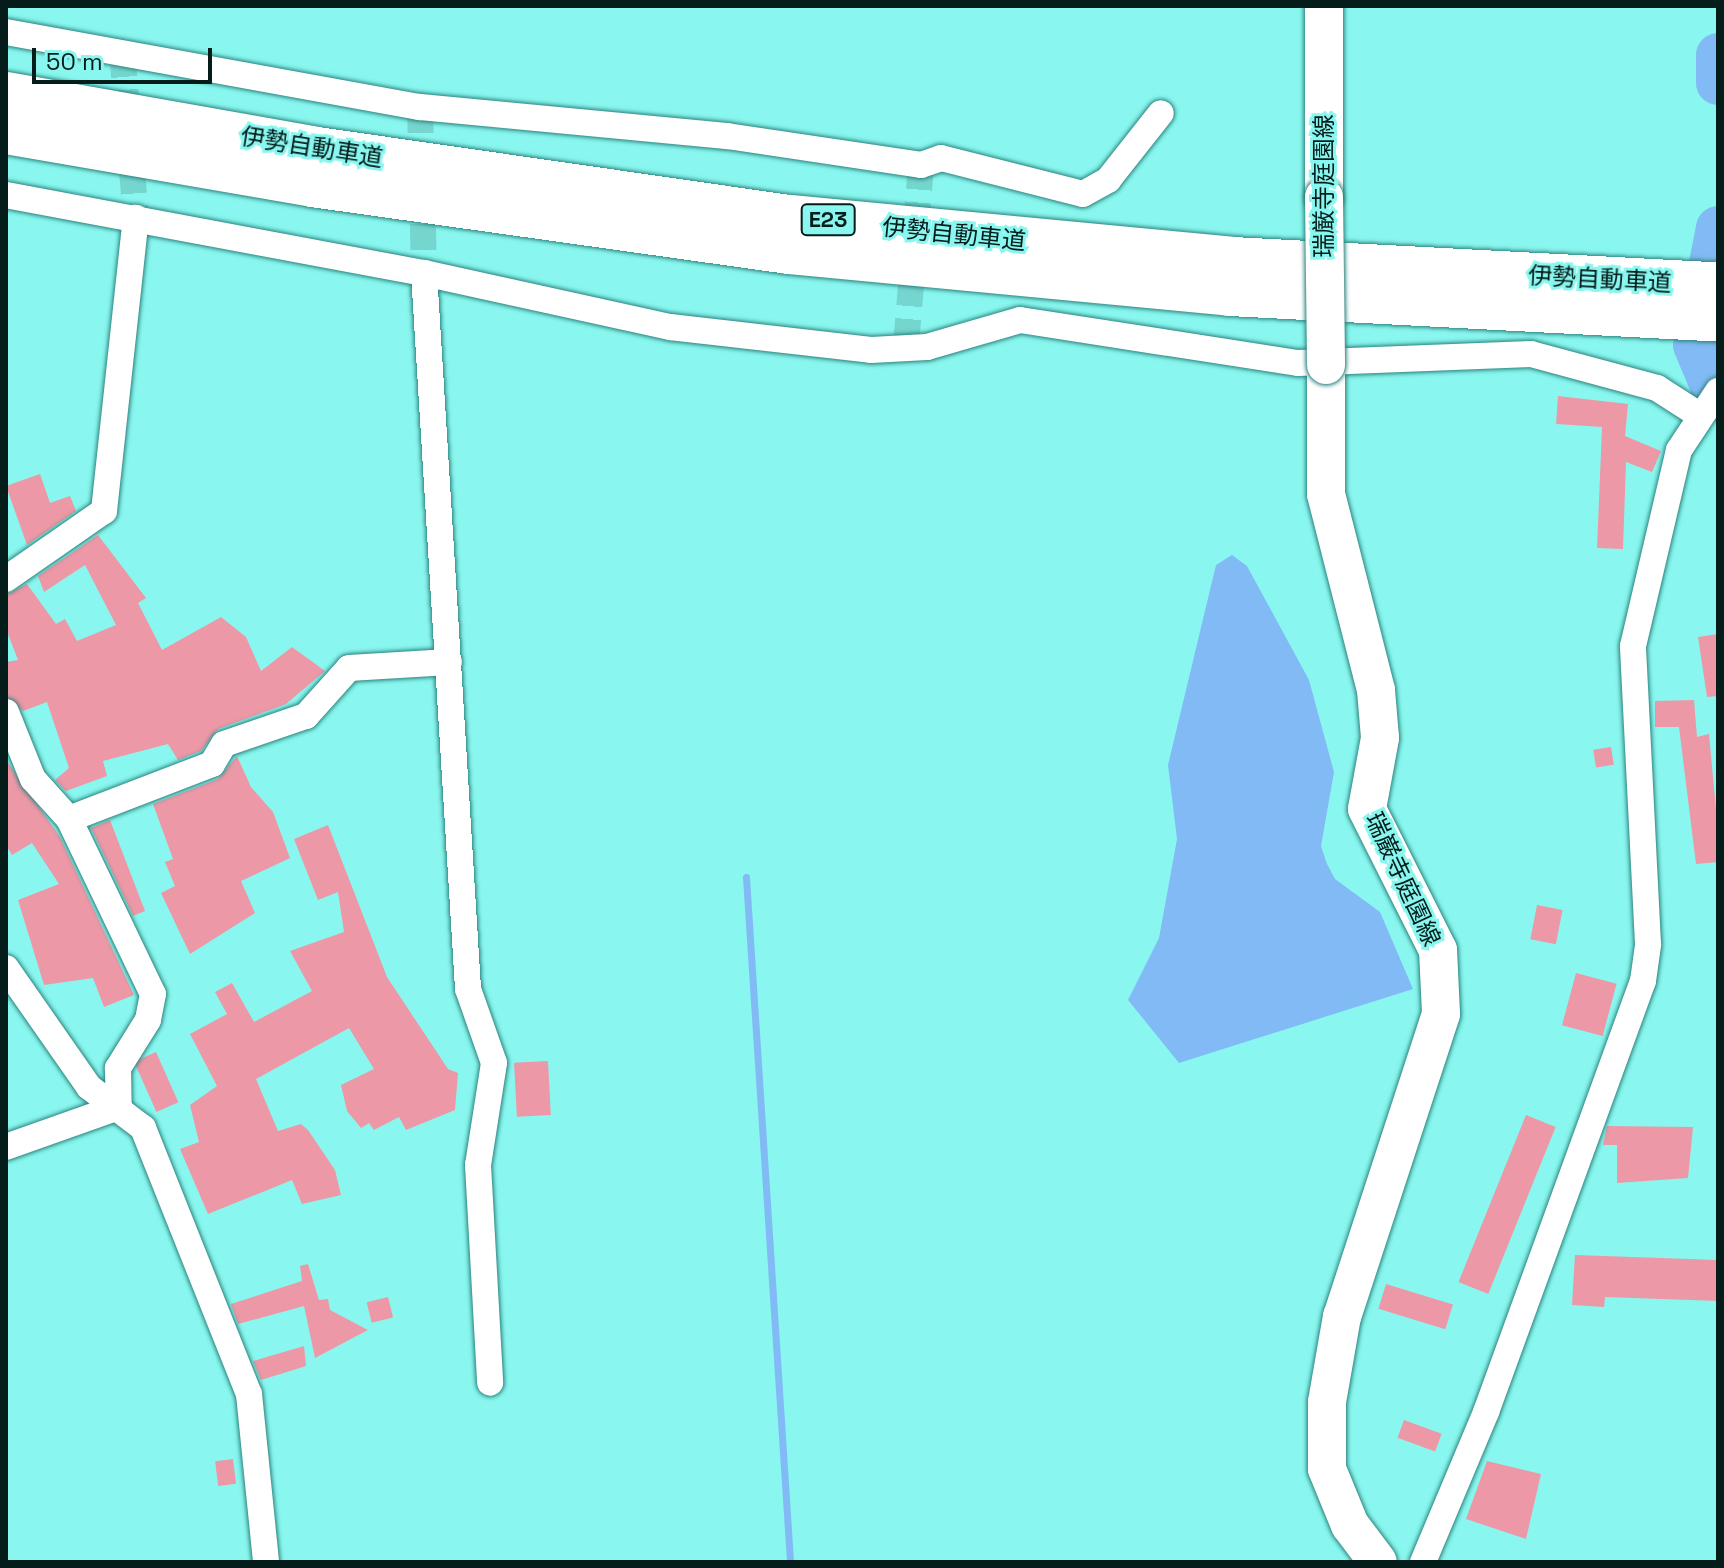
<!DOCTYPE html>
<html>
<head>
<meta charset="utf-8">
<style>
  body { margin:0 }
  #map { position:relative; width:1724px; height:1568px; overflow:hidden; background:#89f7ef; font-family:"Space Grotesk","Noto Sans JP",sans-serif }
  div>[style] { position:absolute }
  .water>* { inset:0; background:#81baf4 }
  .stream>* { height:7px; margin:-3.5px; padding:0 3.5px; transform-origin:3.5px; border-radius:3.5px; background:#81baf4 }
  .river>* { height:44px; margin:-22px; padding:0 22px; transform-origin:22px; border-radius:22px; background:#81baf4 }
  .building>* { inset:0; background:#ed98a6; transform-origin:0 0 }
  .minor-tunnel>* { height:26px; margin-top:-13px; transform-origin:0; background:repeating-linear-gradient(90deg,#75d6cf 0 26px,transparent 0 39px) }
  .roads { filter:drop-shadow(0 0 2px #2b837e) drop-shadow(0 0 2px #2b837e) }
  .minor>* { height:26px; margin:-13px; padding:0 13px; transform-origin:13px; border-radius:13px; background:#fff }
  .secondary>* { height:38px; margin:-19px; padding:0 19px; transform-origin:19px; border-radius:19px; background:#fff }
  .motorway>* { height:44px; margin:-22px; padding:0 22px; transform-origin:22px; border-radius:22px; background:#fff }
  .bridges { filter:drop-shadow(0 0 2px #2b837e) drop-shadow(0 0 2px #2b837e) }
  .secondary-bridge>* { height:38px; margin:-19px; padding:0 19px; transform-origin:19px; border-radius:19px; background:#fff }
  span { translate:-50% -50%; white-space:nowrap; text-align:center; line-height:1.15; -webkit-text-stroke:6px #89f7ef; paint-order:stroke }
  .shield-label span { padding:2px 6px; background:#89f7ef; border:2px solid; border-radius:6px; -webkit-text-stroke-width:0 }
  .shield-label { font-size:22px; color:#041c1a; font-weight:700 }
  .street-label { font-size:24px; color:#041c1a }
  .frame { position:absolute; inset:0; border:8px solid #041c1a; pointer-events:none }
  .scale { position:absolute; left:32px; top:48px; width:180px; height:36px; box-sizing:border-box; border:4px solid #041c1a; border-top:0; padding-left:10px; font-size:24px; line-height:28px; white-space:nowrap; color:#041c1a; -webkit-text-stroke:6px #89f7ef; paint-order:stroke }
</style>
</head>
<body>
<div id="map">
  <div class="water">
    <i style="clip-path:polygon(1232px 555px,1247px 566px,1309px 680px,1334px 772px,1321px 846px,1327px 864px,1335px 879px,1380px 912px,1413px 989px,1179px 1063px,1128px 1000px,1159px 938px,1177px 839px,1168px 765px,1216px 565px)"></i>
  </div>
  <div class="stream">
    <i style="left:746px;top:877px;width:686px;rotate:86.32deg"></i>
  </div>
  <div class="river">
    <i style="left:1718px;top:55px;width:28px;rotate:90deg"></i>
    <i style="left:1718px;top:228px;width:119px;rotate:101.1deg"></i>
    <i style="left:1695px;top:345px;width:60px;rotate:67.3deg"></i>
  </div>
  <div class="building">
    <i style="clip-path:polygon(1558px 396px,1628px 404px,1625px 436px,1661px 451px,1652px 472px,1626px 462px,1623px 549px,1597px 548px,1602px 427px,1556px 424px)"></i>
    <i style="clip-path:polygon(40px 474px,50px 503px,70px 496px,76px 511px,27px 545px,6px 486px)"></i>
    <i style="clip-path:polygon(98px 535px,146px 598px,138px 603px,162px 650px,221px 617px,246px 637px,261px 671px,292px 647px,325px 671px,286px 704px,218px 729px,201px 751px,178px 760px,168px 744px,103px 761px,107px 776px,66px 791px,55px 780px,69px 768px,47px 702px,23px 711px,6px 696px,6px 662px,18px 660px,6px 629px,6px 595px,27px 584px,56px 624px,65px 619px,77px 641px,116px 625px,85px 565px,44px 592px,38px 576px)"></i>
    <i style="clip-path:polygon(1718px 634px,1718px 696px,1707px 697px,1698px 637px)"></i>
    <i style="clip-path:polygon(1694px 700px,1697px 737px,1709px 734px,1718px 831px,1718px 862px,1696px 864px,1679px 727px,1655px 727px,1655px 701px)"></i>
    <i style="left:1611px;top:747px;width:18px;height:18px;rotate:81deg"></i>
    <i style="clip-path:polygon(237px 756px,251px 787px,273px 812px,290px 858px,241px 881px,255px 913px,190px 954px,161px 893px,175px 886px,165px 862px,173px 859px,153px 804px,218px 779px)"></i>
    <i style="clip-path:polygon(6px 760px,60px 837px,134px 995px,104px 1007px,93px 978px,44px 985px,18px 900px,59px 884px,32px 843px,12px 855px,6px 845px)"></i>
    <i style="clip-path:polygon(110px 820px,145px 911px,133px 916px,91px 828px)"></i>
    <i style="clip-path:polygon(328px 825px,387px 977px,448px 1069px,458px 1073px,455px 1110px,406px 1130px,399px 1117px,374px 1130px,369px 1123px,361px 1128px,347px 1111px,341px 1085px,374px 1069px,349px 1028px,256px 1079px,278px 1131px,301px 1124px,308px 1130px,335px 1170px,341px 1195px,302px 1204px,292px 1180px,208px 1214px,180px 1149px,199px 1142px,190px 1105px,217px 1086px,190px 1034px,227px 1014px,215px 992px,232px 983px,254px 1022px,312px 991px,290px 951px,344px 932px,338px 892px,318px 900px,294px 839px)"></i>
    <i style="left:1537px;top:905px;width:26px;height:35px;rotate:11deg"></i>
    <i style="left:1576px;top:973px;width:42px;height:54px;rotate:15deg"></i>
    <i style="left:156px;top:1052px;width:55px;height:24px;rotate:66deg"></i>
    <i style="left:548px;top:1061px;width:54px;height:34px;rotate:87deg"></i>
    <i style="left:1526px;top:1115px;width:32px;height:180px;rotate:22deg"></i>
    <i style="clip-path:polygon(1607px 1126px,1693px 1127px,1688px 1178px,1617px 1183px,1617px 1145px,1603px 1145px)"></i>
    <i style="clip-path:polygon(1575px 1255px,1718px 1260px,1718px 1301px,1605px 1297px,1604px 1307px,1572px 1305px)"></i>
    <i style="clip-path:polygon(308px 1264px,319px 1300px,328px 1299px,330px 1310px,368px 1330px,315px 1358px,304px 1306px,238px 1324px,231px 1304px,302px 1281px,300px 1266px)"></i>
    <i style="left:1386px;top:1284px;width:70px;height:26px;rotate:17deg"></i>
    <i style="left:388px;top:1297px;width:21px;height:22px;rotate:76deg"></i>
    <i style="clip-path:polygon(304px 1346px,306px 1366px,261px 1380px,253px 1361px)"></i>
    <i style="left:1404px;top:1420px;width:40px;height:19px;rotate:20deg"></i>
    <i style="left:233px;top:1459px;width:25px;height:18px;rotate:83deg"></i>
    <i style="clip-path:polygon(1487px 1461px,1541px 1474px,1526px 1539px,1466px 1519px)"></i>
  </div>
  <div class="minor-tunnel">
    <i style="left:122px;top:51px;width:168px;rotate:85.2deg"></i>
    <i style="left:420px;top:107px;width:166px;rotate:88.6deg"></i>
    <i style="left:906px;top:345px;width:181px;rotate:-85.2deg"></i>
  </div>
  <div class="roads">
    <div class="minor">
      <i style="left:6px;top:32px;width:421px;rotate:10.3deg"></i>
      <i style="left:420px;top:107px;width:308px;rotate:5.4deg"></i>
      <i style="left:727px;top:136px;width:196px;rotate:8.5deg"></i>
      <i style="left:921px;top:165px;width:21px;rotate:-19deg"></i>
      <i style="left:941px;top:158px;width:146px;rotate:14.2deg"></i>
      <i style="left:1083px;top:194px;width:29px;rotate:-29deg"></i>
      <i style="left:1108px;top:180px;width:85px;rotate:-51.7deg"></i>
      <i style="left:6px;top:195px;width:425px;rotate:10.6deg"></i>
      <i style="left:424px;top:273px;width:252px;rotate:12.4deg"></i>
      <i style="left:670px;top:327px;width:202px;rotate:6.5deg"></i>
      <i style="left:871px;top:350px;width:56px;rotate:-3.1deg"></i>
      <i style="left:927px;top:347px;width:97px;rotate:-16.2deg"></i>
      <i style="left:1020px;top:320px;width:281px;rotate:8.8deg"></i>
      <i style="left:1298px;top:363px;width:233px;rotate:-2.2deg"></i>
      <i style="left:1531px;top:354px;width:131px;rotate:15.1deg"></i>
      <i style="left:1657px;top:388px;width:50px;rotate:32.7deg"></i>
      <i style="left:424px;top:273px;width:717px;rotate:86.48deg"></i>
      <i style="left:468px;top:989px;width:78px;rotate:70.6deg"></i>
      <i style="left:494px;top:1063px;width:103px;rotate:98.9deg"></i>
      <i style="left:478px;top:1165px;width:218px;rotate:86.8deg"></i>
      <i style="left:6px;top:579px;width:119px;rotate:-34.8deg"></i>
      <i style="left:104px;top:511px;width:295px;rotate:-83.8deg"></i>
      <i style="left:6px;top:712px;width:72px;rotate:68.1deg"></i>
      <i style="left:33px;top:779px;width:54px;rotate:48deg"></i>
      <i style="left:69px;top:819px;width:194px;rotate:64.4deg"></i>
      <i style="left:153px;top:994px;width:26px;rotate:101deg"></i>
      <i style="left:148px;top:1020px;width:57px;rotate:122deg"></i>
      <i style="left:118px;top:1068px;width:39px;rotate:89deg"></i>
      <i style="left:69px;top:819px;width:153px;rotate:-21deg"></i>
      <i style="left:212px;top:764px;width:23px;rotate:-59deg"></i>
      <i style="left:224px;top:744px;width:87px;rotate:-18.9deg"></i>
      <i style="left:306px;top:716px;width:64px;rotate:-48.1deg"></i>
      <i style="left:349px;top:668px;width:100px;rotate:-3.4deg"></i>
      <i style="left:6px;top:968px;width:145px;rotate:55.1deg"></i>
      <i style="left:89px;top:1087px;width:68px;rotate:37.2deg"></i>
      <i style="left:143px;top:1128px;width:286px;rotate:68.3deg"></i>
      <i style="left:249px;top:1394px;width:169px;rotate:84.2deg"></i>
      <i style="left:6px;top:1147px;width:120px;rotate:-19.5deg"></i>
      <i style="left:1423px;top:1562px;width:163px;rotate:-67.2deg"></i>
      <i style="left:1486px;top:1412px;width:459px;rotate:-70deg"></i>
      <i style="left:1643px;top:981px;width:37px;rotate:-82deg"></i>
      <i style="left:1648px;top:944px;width:298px;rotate:-92.9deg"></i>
      <i style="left:1633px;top:646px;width:201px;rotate:-76.8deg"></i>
      <i style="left:1679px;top:450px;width:71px;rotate:-56.5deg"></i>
    </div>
    <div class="secondary">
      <i style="left:1324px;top:197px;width:191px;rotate:-90deg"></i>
      <i style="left:1326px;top:365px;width:129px;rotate:90deg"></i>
      <i style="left:1326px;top:494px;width:202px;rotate:75.7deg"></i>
      <i style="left:1376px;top:690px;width:48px;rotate:85.2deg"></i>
      <i style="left:1380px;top:738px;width:72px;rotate:100.4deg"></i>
      <i style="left:1367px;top:809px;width:158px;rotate:63.3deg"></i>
      <i style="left:1438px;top:950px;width:64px;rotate:87.3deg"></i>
      <i style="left:1441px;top:1014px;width:318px;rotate:108.1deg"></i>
      <i style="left:1342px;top:1316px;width:87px;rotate:99.9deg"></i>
      <i style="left:1327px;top:1402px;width:67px;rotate:90deg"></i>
      <i style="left:1327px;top:1469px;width:61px;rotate:67.7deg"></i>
      <i style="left:1350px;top:1525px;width:46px;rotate:52.9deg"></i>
    </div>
    <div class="motorway">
      <i style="left:6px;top:94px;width:316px;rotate:10deg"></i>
      <i style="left:317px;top:149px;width:479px;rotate:8.2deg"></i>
      <i style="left:791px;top:217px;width:444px;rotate:5.4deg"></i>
      <i style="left:1233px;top:259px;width:486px;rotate:3deg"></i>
      <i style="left:6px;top:132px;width:311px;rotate:9.8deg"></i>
      <i style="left:312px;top:185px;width:481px;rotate:8deg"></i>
      <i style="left:788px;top:252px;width:444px;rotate:5.4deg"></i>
      <i style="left:1230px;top:294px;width:489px;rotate:3deg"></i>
    </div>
  </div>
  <div class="bridges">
    <div class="secondary-bridge">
      <i style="left:1324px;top:197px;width:168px;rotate:89.3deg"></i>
    </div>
  </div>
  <div class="shield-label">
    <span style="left:828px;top:220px">E23</span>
  </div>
  <div class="street-label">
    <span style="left:312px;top:147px;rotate:9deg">伊勢自動車道</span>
    <span style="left:1324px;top:186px;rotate:-90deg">瑞厳寺庭園線</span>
    <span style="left:954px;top:234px;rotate:6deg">伊勢自動車道</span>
    <span style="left:1600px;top:279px;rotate:3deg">伊勢自動車道</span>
    <span style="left:1403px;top:879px;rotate:65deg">瑞巌寺庭園線</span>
  </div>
  <div class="frame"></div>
  <div class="scale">50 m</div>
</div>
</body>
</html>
